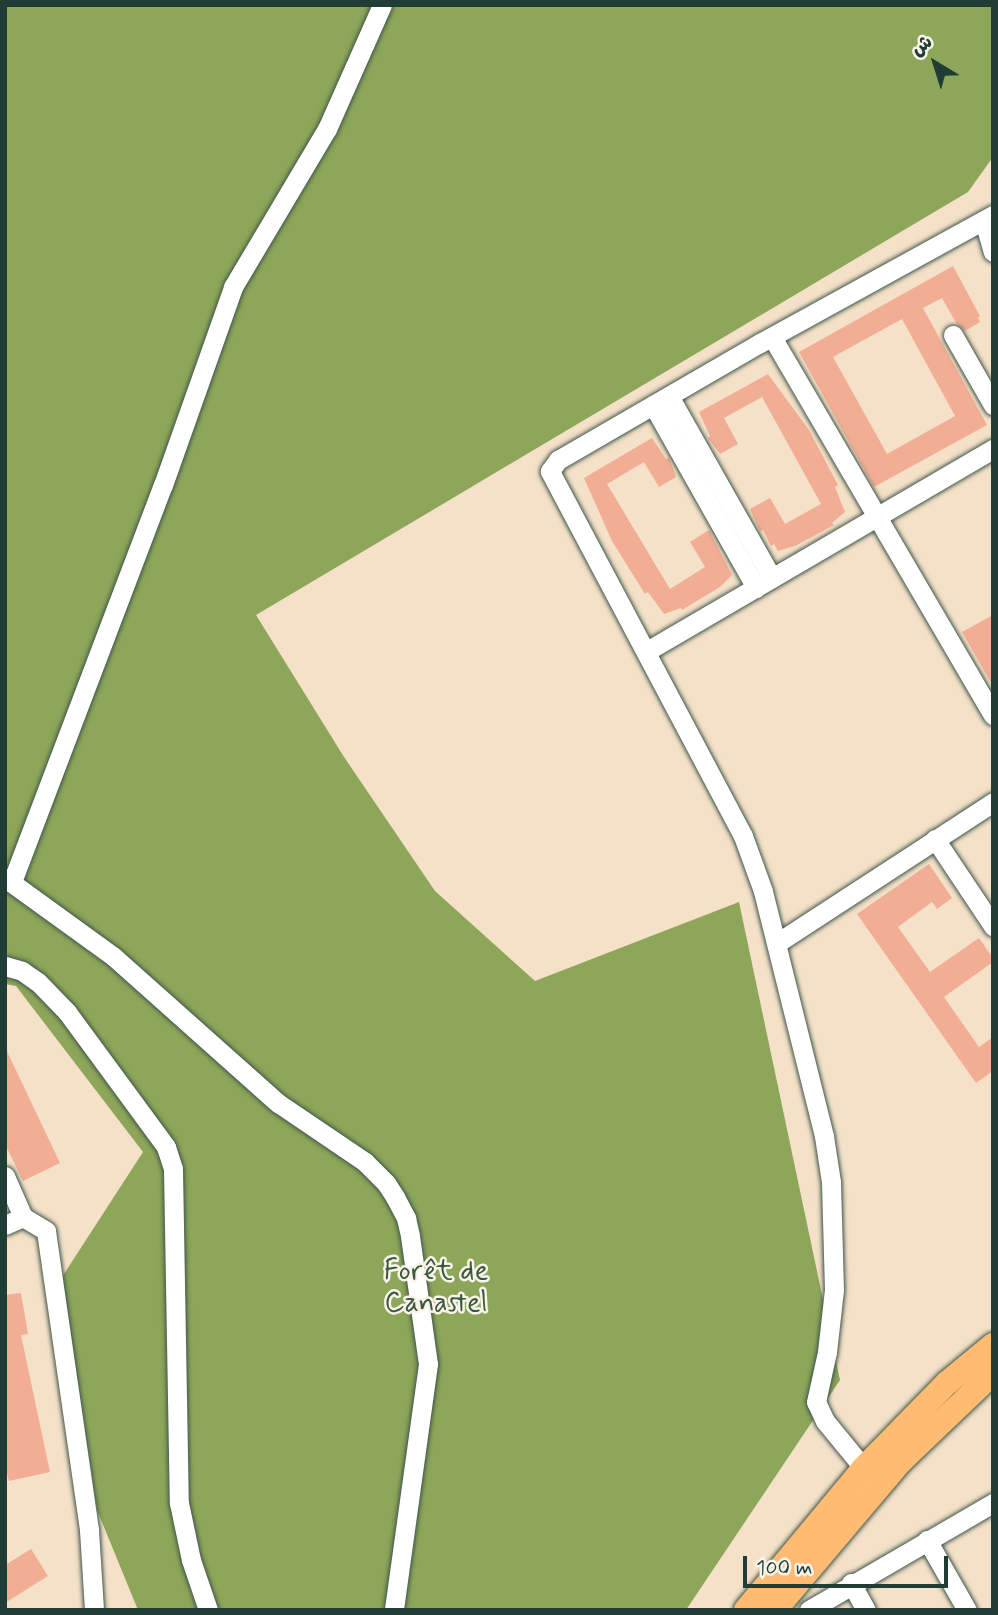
<!DOCTYPE html>
<html>
<head>
<meta charset="utf-8">
<style>
  body { margin:0 }
  #map { position:relative; width:998px; height:1615px; overflow:hidden; background:#f4e1c8; font-family:Mynerve,"Playpen Sans Arabic",sans-serif }
  div>[style] { position:absolute }
  .forest>* { inset:0; background:#8da659 }
  .building>* { inset:0; background:#f2ae94 }
  .roads { filter:drop-shadow(0 0 2px #3f564a) drop-shadow(0 0 2px #3f564a) }
  .minor>* { height:19px; margin:-9.5px; padding:0 9.5px; transform-origin:9.5px; border-radius:9.5px; background:#fff }
  .major>* { height:24px; margin:-12px; padding:0 12px; transform-origin:12px; border-radius:12px; background:#ffbb71 }
  span { translate:-50% -50%; white-space:nowrap; text-align:center; line-height:1.15; -webkit-text-stroke:5px #f7f3e8; paint-order:stroke }
  .park-label { font-size:28px; color:#3c573d }
  .frame { position:absolute; inset:0; border:7px solid #1f3d34; pointer-events:none }
  .north { position:absolute; left:900px; top:28px; width:70px; height:70px; -webkit-text-stroke:5px #f7f3e8; paint-order:stroke; rotate:322deg; font-size:19px; font-weight:700; line-height:28px; text-align:center; color:#1f3d34 }
  .north::after { content:''; display:block; margin:auto; width:24px; height:32px; background:#1f3d34; clip-path:polygon(50% 0,100% 100%,50% 72%,0 100%) }
  .scale { position:absolute; left:743px; top:1556px; width:205px; height:32px; box-sizing:border-box; border:4px solid #1f3d34; border-top:0; padding-left:9px; font-size:21px; line-height:24px; white-space:nowrap; color:#1f3d34; -webkit-text-stroke:5px #f7f3e8; paint-order:stroke }
</style>
</head>
<body>
<div id="map">
  <div class="forest">
    <i style="clip-path:polygon(5px 5px,993px 5px,993px 157px,968px 192px,256px 615px,344px 757px,435px 891px,535px 981px,739px 902px,840px 1380px,686px 1610px,138px 1610px,97px 1510px,62px 1277px,143px 1152px,16px 986px,5px 984px)"></i>
  </div>
  <div class="building">
    <i style="clip-path:polygon(evenodd,953px 266px,980px 316px,978px 318px,980px 322px,965px 331px,956px 323px,942px 298px,923px 308px,987px 425px,874px 487px,799px 352px,953px 266px,902px 319px,955px 416px,887px 454px,833px 357px,902px 319px)"></i>
    <i style="clip-path:polygon(768px 374px,809px 430px,838px 485px,835px 487px,845px 512px,832px 523px,834px 525px,795px 546px,778px 551px,774px 544px,771px 546px,763px 530px,760px 531px,750px 509px,770px 498px,785px 524px,821px 504px,762px 397px,724px 418px,738px 444px,720px 454px,708px 438px,710px 436px,699px 412px)"></i>
    <i style="clip-path:polygon(652px 438px,666px 459px,669px 458px,676px 477px,659px 487px,644px 462px,607px 484px,670px 589px,705px 567px,690px 542px,709px 530px,732px 575px,720px 587px,682px 610px,681px 608px,664px 614px,648px 592px,645px 594px,612px 541px,584px 478px)"></i>
    <i style="clip-path:polygon(993px 615px,993px 686px,962px 632px)"></i>
    <i style="clip-path:polygon(929px 864px,952px 898px,937px 909px,932px 902px,898px 927px,930px 972px,979px 938px,993px 958px,993px 962px,944px 997px,979px 1047px,993px 1037px,993px 1071px,976px 1083px,857px 914px)"></i>
    <i style="clip-path:polygon(5px 1047px,60px 1163px,23px 1181px,5px 1144px)"></i>
    <i style="clip-path:polygon(21px 1293px,28px 1334px,21px 1335px,50px 1472px,9px 1481px,5px 1465px,5px 1295px)"></i>
    <i style="clip-path:polygon(31px 1549px,48px 1576px,5px 1603px,5px 1565px)"></i>
  </div>
  <div class="roads">
    <div class="minor">
      <i style="left:984px;top:221px;width:32px;rotate:74deg"></i>
      <i style="left:953px;top:335px;width:81px;rotate:60.3deg"></i>
      <i style="left:772px;top:337px;width:438px;rotate:59.7deg"></i>
      <i style="left:669px;top:396px;width:209px;rotate:60.5deg"></i>
      <i style="left:653px;top:405px;width:210px;rotate:60.6deg"></i>
      <i style="left:647px;top:651px;width:401px;rotate:-30.3deg"></i>
      <i style="left:935px;top:839px;width:105px;rotate:56.3deg"></i>
      <i style="left:5px;top:878px;width:135px;rotate:35.9deg"></i>
      <i style="left:114px;top:957px;width:220px;rotate:41.7deg"></i>
      <i style="left:278px;top:1103px;width:105px;rotate:34.1deg"></i>
      <i style="left:365px;top:1162px;width:30px;rotate:45deg"></i>
      <i style="left:386px;top:1183px;width:17px;rotate:57deg"></i>
      <i style="left:395px;top:1197px;width:24px;rotate:62deg"></i>
      <i style="left:406px;top:1218px;width:18px;rotate:77deg"></i>
      <i style="left:410px;top:1236px;width:129px;rotate:82deg"></i>
      <i style="left:428px;top:1364px;width:248px;rotate:97.9deg"></i>
      <i style="left:12px;top:882px;width:425px;rotate:-69.2deg"></i>
      <i style="left:163px;top:485px;width:210px;rotate:-70.5deg"></i>
      <i style="left:233px;top:287px;width:184px;rotate:-59.3deg"></i>
      <i style="left:327px;top:129px;width:136px;rotate:-66.1deg"></i>
      <i style="left:777px;top:943px;width:258px;rotate:-33.1deg"></i>
      <i style="left:5px;top:966px;width:18px;rotate:16deg"></i>
      <i style="left:22px;top:971px;width:19px;rotate:35deg"></i>
      <i style="left:38px;top:982px;width:42px;rotate:46deg"></i>
      <i style="left:67px;top:1012px;width:167px;rotate:53.7deg"></i>
      <i style="left:166px;top:1147px;width:23px;rotate:72deg"></i>
      <i style="left:173px;top:1169px;width:334px;rotate:89deg"></i>
      <i style="left:179px;top:1503px;width:58px;rotate:78.1deg"></i>
      <i style="left:191px;top:1560px;width:53px;rotate:71.2deg"></i>
      <i style="left:5px;top:1176px;width:45px;rotate:66.3deg"></i>
      <i style="left:23px;top:1217px;width:27px;rotate:31deg"></i>
      <i style="left:46px;top:1231px;width:302px;rotate:81.8deg"></i>
      <i style="left:89px;top:1530px;width:80px;rotate:86.4deg"></i>
      <i style="left:5px;top:1225px;width:20px;rotate:-24deg"></i>
      <i style="left:871px;top:1477px;width:72px;rotate:-129.4deg"></i>
      <i style="left:825px;top:1421px;width:21px;rotate:-115deg"></i>
      <i style="left:816px;top:1402px;width:51px;rotate:-77.6deg"></i>
      <i style="left:827px;top:1352px;width:62px;rotate:-83.6deg"></i>
      <i style="left:834px;top:1290px;width:108px;rotate:-91.6deg"></i>
      <i style="left:831px;top:1182px;width:47px;rotate:-98.7deg"></i>
      <i style="left:824px;top:1136px;width:252px;rotate:-104deg"></i>
      <i style="left:763px;top:891px;width:59px;rotate:-110deg"></i>
      <i style="left:743px;top:836px;width:413px;rotate:-117.9deg"></i>
      <i style="left:550px;top:471px;width:14px;rotate:-54deg"></i>
      <i style="left:558px;top:460px;width:233px;rotate:-30.1deg"></i>
      <i style="left:760px;top:343px;width:266px;rotate:-28.8deg"></i>
      <i style="left:927px;top:1540px;width:81px;rotate:60.3deg"></i>
      <i style="left:851px;top:1583px;width:31px;rotate:61deg"></i>
      <i style="left:809px;top:1610px;width:213px;rotate:-30.2deg"></i>
    </div>
    <div class="major">
      <i style="left:746px;top:1610px;width:183px;rotate:-50.3deg"></i>
      <i style="left:863px;top:1469px;width:120px;rotate:-45.7deg"></i>
      <i style="left:947px;top:1383px;width:60px;rotate:-39.6deg"></i>
      <i style="left:775px;top:1610px;width:195px;rotate:-49.8deg"></i>
      <i style="left:901px;top:1461px;width:127px;rotate:-43.7deg"></i>
    </div>
  </div>
  <div class="park-label">
    <span style="left:436px;top:1288px">Forêt de<br>Canastel</span>
  </div>
  <div class="frame"></div>
  <div class="north">ش</div>
  <div class="scale">100 m</div>
</div>
</body>
</html>
